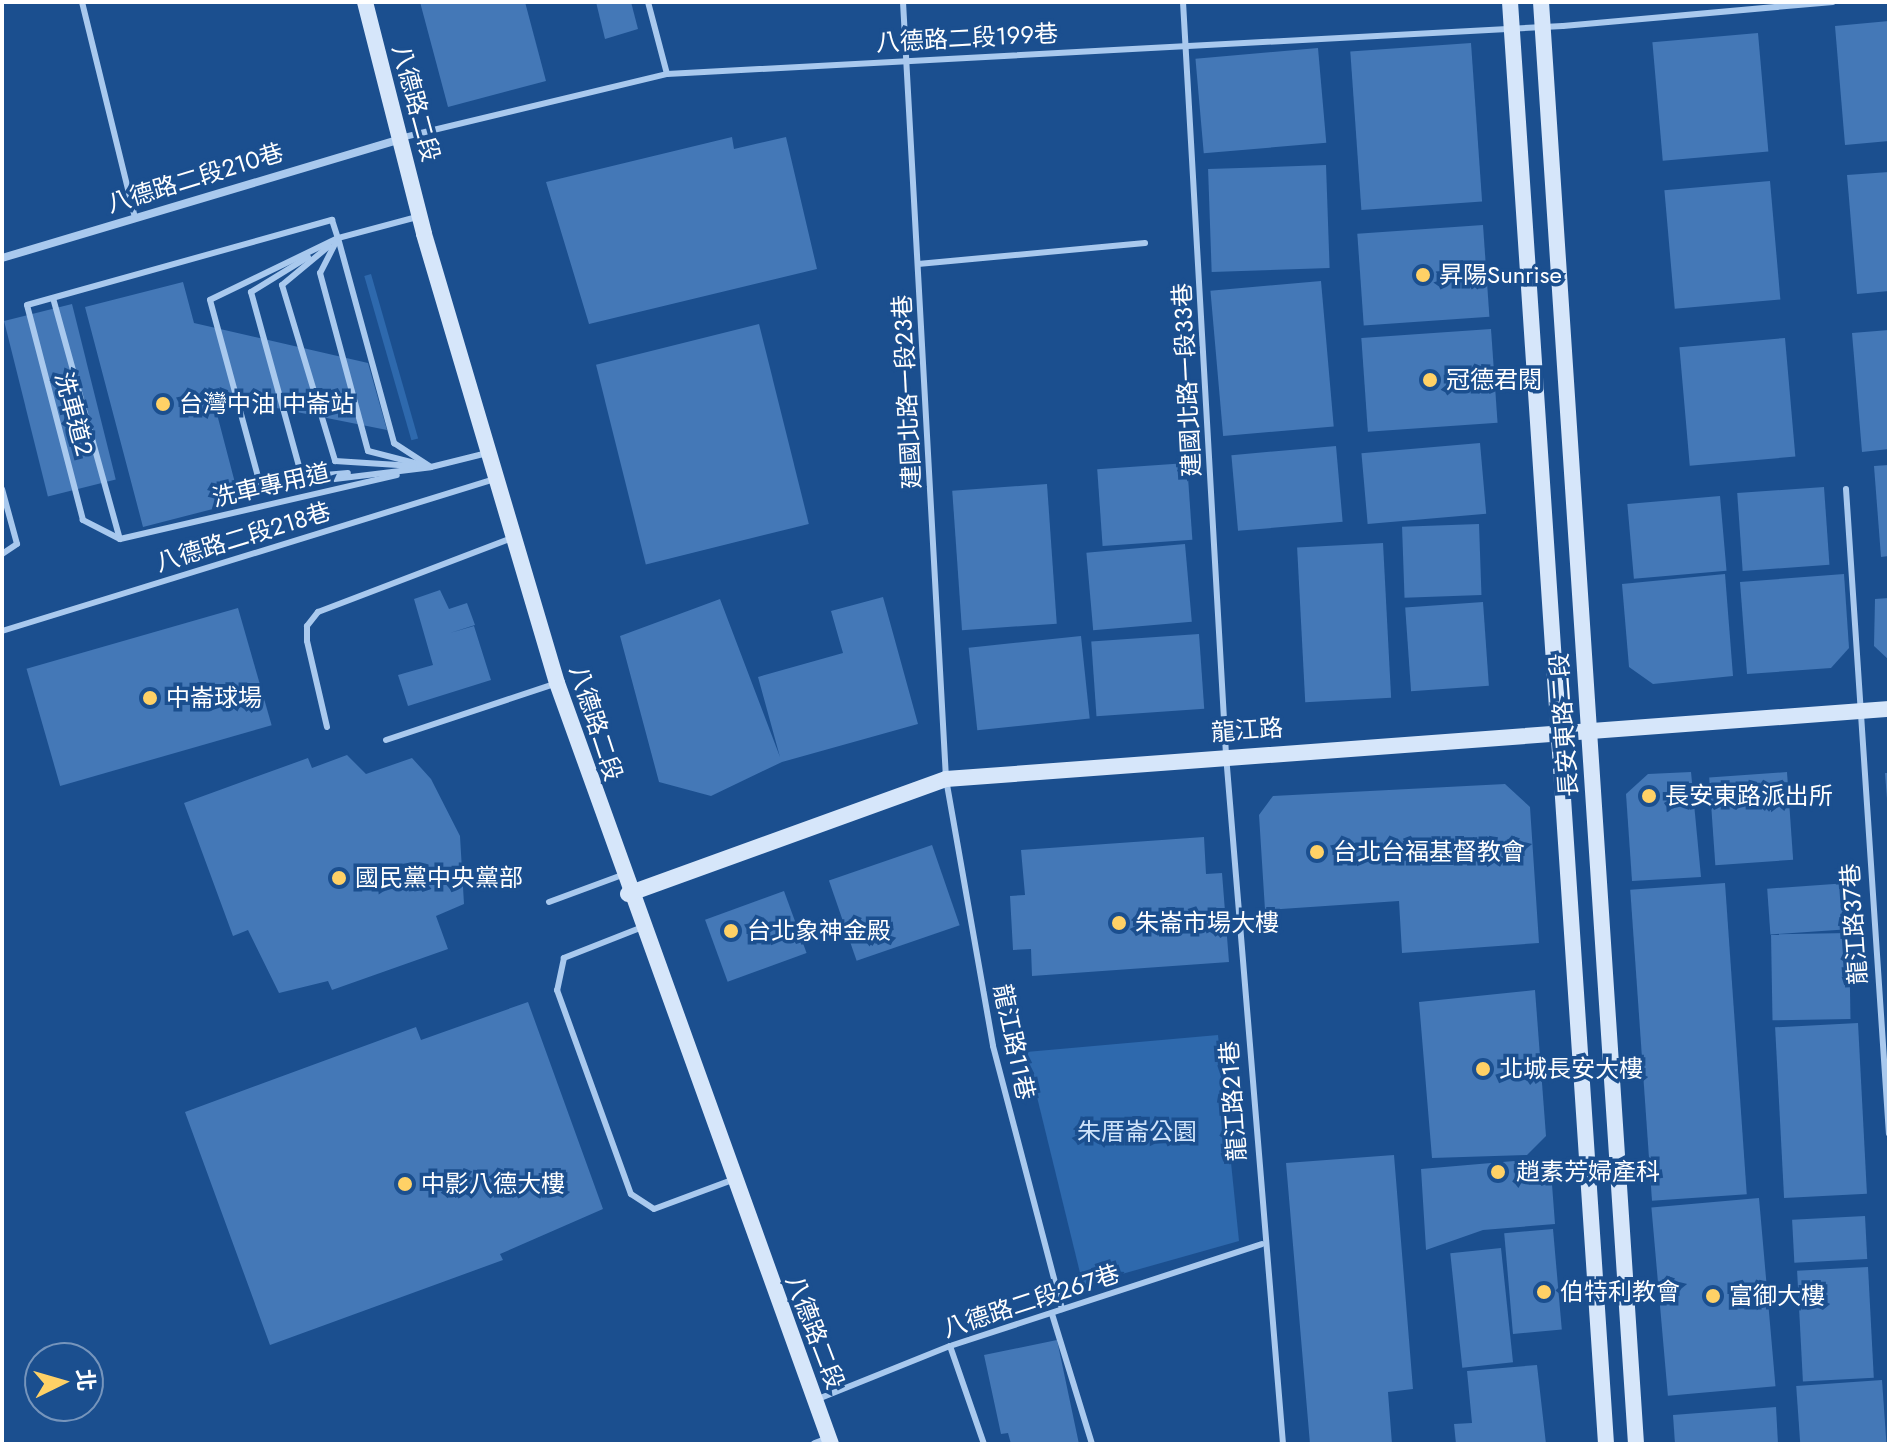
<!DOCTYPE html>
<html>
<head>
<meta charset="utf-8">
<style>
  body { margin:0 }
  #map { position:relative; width:1891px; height:1446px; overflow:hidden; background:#1b4f8f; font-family:Jost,"Noto Sans TC",sans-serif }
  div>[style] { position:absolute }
  .green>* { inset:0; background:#2e69ad; transform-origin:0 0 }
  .building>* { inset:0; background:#4478b7; transform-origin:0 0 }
  .lane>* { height:6px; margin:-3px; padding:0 3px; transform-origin:3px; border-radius:3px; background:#a9c9ee }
  .street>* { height:8px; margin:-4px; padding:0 4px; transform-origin:4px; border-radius:4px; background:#a9c9ee }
  .secondary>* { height:16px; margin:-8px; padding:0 8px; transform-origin:8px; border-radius:8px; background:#d6e6fa }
  .dots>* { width:22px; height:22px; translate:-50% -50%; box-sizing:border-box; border:4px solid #1b4f8f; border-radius:50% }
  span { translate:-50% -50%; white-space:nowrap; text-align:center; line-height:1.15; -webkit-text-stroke:7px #1b4f8f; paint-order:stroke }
  .street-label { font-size:24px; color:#fff }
  .poi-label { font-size:24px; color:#fff }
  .left { translate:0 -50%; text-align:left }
  .park-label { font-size:24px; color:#cfe3fa }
  .frame { position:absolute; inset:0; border:4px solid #fff; pointer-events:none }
  .north { position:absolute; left:24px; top:1342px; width:80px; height:80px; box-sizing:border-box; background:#1b4f8f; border:2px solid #7695bc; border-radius:50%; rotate:85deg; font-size:22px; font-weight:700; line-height:32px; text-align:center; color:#fff }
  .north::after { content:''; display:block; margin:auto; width:28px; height:36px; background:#ffd166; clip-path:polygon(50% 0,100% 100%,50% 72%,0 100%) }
</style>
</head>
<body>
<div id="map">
  <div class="green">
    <i style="left:371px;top:274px;width:171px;height:7px;rotate:74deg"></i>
    <i style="clip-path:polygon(1218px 1035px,1239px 1241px,1083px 1285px,1026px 1052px)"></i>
  </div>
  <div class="building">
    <i style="clip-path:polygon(420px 2px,525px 2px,546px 81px,448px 107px)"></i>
    <i style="clip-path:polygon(596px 2px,631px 2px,638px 29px,605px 39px)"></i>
    <i style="clip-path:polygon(1889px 21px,1889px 141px,1845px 145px,1835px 26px)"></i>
    <i style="left:1758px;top:33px;width:119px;height:106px;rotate:85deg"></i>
    <i style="left:1471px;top:43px;width:159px;height:121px;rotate:86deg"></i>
    <i style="left:1318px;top:48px;width:95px;height:123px;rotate:85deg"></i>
    <i style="clip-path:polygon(732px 137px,734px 149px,786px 137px,817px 269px,589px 324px,546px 182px)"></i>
    <i style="left:1326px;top:165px;width:103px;height:118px;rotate:88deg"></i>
    <i style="clip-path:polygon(1889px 172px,1889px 291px,1857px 294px,1847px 175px)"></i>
    <i style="left:1770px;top:181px;width:119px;height:106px;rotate:85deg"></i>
    <i style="left:1483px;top:225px;width:92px;height:126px;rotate:86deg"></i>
    <i style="left:1321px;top:281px;width:146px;height:111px;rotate:85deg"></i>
    <i style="clip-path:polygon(183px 282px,194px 323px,368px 363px,387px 430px,212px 395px,240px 502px,143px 527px,85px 307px)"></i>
    <i style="left:72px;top:304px;width:181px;height:70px;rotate:76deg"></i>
    <i style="left:759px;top:324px;width:206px;height:168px;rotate:76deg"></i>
    <i style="left:1491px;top:329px;width:94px;height:130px;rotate:86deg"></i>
    <i style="clip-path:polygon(1889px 330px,1889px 449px,1862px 452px,1852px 333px)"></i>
    <i style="left:1785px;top:338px;width:119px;height:106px;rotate:85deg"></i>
    <i style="left:1480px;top:443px;width:71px;height:119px;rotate:85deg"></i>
    <i style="left:1336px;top:446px;width:76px;height:105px;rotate:85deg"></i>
    <i style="left:1187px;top:463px;width:77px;height:90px;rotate:86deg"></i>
    <i style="clip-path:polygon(1889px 465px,1889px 556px,1881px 557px,1874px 466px)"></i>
    <i style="left:1047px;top:484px;width:140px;height:95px;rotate:86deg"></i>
    <i style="left:1824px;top:487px;width:78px;height:87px;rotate:86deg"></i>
    <i style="left:1720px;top:496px;width:75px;height:93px;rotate:85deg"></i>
    <i style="left:1479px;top:524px;width:71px;height:77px;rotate:88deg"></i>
    <i style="left:1383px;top:543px;width:155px;height:86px;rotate:87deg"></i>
    <i style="left:1185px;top:544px;width:78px;height:99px;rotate:85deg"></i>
    <i style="clip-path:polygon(1725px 574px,1733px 676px,1653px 684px,1629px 667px,1622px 584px)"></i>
    <i style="clip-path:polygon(1844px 574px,1849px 648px,1831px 668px,1747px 674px,1740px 582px)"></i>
    <i style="clip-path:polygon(440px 590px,449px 609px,467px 603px,475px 625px,450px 633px,474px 626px,491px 680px,408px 706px,398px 675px,433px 665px,414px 599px)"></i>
    <i style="clip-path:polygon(883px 597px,918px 724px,782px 762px,711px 796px,659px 782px,620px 636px,720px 599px,780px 757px,758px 677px,843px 653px,831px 611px)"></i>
    <i style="clip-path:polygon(1889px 598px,1889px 660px,1874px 646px,1875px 599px)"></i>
    <i style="left:1483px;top:602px;width:84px;height:78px;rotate:86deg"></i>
    <i style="left:238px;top:608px;width:122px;height:220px;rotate:74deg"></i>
    <i style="left:1199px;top:634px;width:75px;height:108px;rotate:86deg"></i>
    <i style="left:1081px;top:636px;width:83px;height:113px;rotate:84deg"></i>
    <i style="clip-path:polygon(347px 755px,366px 774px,412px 758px,431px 779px,460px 836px,464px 904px,436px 916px,448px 949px,332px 990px,328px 981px,279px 993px,248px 930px,233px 936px,184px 803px,308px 758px,312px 768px)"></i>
    <i style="clip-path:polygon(1691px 772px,1701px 877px,1632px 881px,1626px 794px,1648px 774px)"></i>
    <i style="left:1787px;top:772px;width:88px;height:78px;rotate:86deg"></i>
    <i style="clip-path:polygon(1885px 773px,1889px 773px,1889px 799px,1887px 799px)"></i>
    <i style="clip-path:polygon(1505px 784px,1530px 807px,1539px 943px,1402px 953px,1399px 901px,1265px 910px,1259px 815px,1273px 796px)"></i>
    <i style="clip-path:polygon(1204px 837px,1206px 874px,1222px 873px,1229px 962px,1032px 976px,1031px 949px,1013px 950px,1010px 896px,1025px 895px,1021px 850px)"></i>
    <i style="left:932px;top:845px;width:85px;height:109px;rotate:71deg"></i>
    <i style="left:1725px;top:883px;width:312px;height:95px;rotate:86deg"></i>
    <i style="left:1848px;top:883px;width:46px;height:81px;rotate:86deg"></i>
    <i style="left:784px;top:891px;width:66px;height:84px;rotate:70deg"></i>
    <i style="left:1849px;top:933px;width:86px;height:78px;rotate:89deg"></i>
    <i style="clip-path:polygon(1535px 990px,1546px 1136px,1527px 1155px,1432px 1158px,1419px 1002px)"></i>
    <i style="clip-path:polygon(528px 1002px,603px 1209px,500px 1254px,503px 1260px,270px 1345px,185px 1112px,416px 1027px,421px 1040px)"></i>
    <i style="left:1858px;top:1023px;width:171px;height:83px;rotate:87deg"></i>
    <i style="clip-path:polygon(1394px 1155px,1413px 1389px,1388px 1392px,1392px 1444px,1310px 1444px,1286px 1163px)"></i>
    <i style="clip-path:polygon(1550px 1158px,1555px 1224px,1483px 1230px,1426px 1250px,1421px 1169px)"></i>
    <i style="left:1759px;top:1198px;width:189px;height:108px;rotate:85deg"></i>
    <i style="left:1865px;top:1216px;width:43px;height:73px;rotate:87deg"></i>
    <i style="left:1553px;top:1229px;width:101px;height:49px;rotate:85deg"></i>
    <i style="left:1501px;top:1248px;width:115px;height:51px;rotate:84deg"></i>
    <i style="left:1868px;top:1267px;width:111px;height:71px;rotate:87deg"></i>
    <i style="clip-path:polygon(1057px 1340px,1079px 1444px,1011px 1444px,1008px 1433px,1001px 1434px,984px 1355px)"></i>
    <i style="clip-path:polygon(1537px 1365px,1546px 1444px,1456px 1444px,1454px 1424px,1472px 1423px,1467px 1371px)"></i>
    <i style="left:1882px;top:1380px;width:64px;height:86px;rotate:86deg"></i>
    <i style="clip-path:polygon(1776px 1407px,1778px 1444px,1675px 1444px,1673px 1415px)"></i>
  </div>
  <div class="lane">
    <i style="left:82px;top:2px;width:221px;rotate:76.2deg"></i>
    <i style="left:648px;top:2px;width:74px;rotate:75.2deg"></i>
    <i style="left:903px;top:2px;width:778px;rotate:86.83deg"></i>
    <i style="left:946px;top:779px;width:271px;rotate:80deg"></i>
    <i style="left:993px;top:1046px;width:272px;rotate:75.3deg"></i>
    <i style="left:1183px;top:2px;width:754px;rotate:86.73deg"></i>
    <i style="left:1226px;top:755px;width:691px;rotate:85.27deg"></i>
    <i style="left:400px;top:138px;width:275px;rotate:-13.5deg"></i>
    <i style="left:667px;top:74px;width:897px;rotate:-3.07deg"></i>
    <i style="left:1563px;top:26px;width:271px;rotate:-5.1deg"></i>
    <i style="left:417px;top:217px;width:82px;rotate:165.1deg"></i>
    <i style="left:338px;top:238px;width:213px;rotate:74.7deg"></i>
    <i style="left:394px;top:443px;width:44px;rotate:33deg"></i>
    <i style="left:431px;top:467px;width:58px;rotate:-14deg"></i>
    <i style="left:338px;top:238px;width:142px;rotate:154.2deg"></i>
    <i style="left:210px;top:300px;width:195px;rotate:74.8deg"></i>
    <i style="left:261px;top:488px;width:171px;rotate:-7deg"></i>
    <i style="left:338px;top:238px;width:39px;rotate:117deg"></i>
    <i style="left:320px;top:273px;width:184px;rotate:74.9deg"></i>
    <i style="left:368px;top:451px;width:61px;rotate:14.3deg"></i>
    <i style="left:329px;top:246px;width:61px;rotate:140.3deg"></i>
    <i style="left:282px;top:285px;width:184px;rotate:73.2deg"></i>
    <i style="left:335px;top:461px;width:79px;rotate:3.6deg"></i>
    <i style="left:308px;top:257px;width:67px;rotate:148.4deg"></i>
    <i style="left:251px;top:292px;width:192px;rotate:74.6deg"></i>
    <i style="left:302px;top:477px;width:46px;rotate:-5deg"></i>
    <i style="left:918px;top:264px;width:228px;rotate:-5.3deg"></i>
    <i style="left:53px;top:298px;width:250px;rotate:74.5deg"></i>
    <i style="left:2px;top:489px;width:57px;rotate:74.7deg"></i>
    <i style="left:17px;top:544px;width:18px;rotate:146deg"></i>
    <i style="left:1846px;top:489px;width:646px;rotate:86.19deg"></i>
    <i style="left:120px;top:539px;width:42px;rotate:-152.8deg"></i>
    <i style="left:83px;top:520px;width:222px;rotate:-104.6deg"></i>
    <i style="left:27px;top:305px;width:317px;rotate:-15.6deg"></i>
    <i style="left:332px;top:220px;width:19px;rotate:72deg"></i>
    <i style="left:120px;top:539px;width:284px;rotate:-13deg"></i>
    <i style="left:2px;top:631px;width:516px;rotate:-17.14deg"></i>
    <i style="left:327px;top:727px;width:88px;rotate:-103.1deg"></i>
    <i style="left:307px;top:641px;width:15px;rotate:-90deg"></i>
    <i style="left:307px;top:626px;width:18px;rotate:-52deg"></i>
    <i style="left:318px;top:612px;width:208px;rotate:-20.9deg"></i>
    <i style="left:386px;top:740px;width:177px;rotate:-18.4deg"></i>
    <i style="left:549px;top:902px;width:78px;rotate:-20.3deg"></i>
    <i style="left:640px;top:928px;width:82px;rotate:158.5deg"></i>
    <i style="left:564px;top:958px;width:33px;rotate:102deg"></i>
    <i style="left:557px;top:990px;width:217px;rotate:70.1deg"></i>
    <i style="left:631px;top:1194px;width:27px;rotate:33deg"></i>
    <i style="left:654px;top:1209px;width:83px;rotate:-20.4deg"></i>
    <i style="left:1052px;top:1314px;width:136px;rotate:72.9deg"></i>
    <i style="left:950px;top:1346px;width:104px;rotate:70.9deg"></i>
    <i style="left:818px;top:1399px;width:142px;rotate:-21.9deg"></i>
    <i style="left:950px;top:1346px;width:328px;rotate:-18.1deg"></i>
  </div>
  <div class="street">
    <i style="left:2px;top:258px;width:415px;rotate:-16.6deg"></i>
    <i style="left:815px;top:1444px;width:15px;rotate:-20deg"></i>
  </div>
  <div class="secondary">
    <i style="left:365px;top:2px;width:239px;rotate:75.7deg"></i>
    <i style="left:424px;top:234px;width:468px;rotate:73.5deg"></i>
    <i style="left:557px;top:683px;width:809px;rotate:70.2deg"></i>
    <i style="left:1510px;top:2px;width:1445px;rotate:86.19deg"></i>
    <i style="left:1541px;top:2px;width:1445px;rotate:86.23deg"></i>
    <i style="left:628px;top:894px;width:338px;rotate:-19.9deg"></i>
    <i style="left:946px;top:779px;width:946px;rotate:-4.25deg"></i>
  </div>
  <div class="dots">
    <i style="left:1423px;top:275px;background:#ffd166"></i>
    <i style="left:1430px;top:380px;background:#ffd166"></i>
    <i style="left:163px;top:404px;background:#ffd166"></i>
    <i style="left:150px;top:698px;background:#ffd166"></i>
    <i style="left:1649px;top:796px;background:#ffd166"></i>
    <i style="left:1317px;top:852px;background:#ffd166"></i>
    <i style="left:339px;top:878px;background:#ffd166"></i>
    <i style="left:1119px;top:923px;background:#ffd166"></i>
    <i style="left:731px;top:931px;background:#ffd166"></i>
    <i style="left:1483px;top:1069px;background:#ffd166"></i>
    <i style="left:1498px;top:1172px;background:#ffd166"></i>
    <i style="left:405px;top:1184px;background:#ffd166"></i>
    <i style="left:1544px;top:1292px;background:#ffd166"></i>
    <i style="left:1713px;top:1296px;background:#ffd166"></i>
  </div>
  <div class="street-label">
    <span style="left:967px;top:38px;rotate:-3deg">八德路二段199巷</span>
    <span style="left:416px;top:103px;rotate:75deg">八德路二段</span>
    <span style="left:195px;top:178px;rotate:-17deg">八德路二段210巷</span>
    <span style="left:1187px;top:380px;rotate:-93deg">建國北路一段33巷</span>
    <span style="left:907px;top:392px;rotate:-93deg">建國北路一段23巷</span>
    <span style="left:74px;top:414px;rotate:75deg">洗車道2</span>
    <span style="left:271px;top:485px;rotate:-13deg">洗車專用道</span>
    <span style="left:243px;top:537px;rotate:-17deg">八德路二段218巷</span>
    <span style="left:596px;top:723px;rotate:72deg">八德路二段</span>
    <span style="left:1564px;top:725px;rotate:-94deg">長安東路二段</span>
    <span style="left:1247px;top:730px;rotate:-4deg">龍江路</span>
    <span style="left:1854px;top:924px;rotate:-94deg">龍江路37巷</span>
    <span style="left:1014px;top:1042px;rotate:78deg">龍江路11巷</span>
    <span style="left:1233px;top:1101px;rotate:-94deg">龍江路21巷</span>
    <span style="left:1031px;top:1301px;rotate:-18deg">八德路二段267巷</span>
    <span style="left:815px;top:1332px;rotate:69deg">八德路二段</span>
  </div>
  <div class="poi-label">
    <span class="left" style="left:1439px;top:275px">昇陽Sunrise</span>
    <span class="left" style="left:1446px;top:380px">冠德君閱</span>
    <span class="left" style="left:179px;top:404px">台灣中油 中崙站</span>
    <span class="left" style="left:166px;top:698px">中崙球場</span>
    <span class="left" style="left:1665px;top:796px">長安東路派出所</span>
    <span class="left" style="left:1333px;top:852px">台北台福基督教會</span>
    <span class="left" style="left:355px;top:878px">國民黨中央黨部</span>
    <span class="left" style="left:1135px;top:923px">朱崙市場大樓</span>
    <span class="left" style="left:747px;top:931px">台北象神金殿</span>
    <span class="left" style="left:1499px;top:1069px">北城長安大樓</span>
    <span class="left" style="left:1516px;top:1172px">趙素芳婦產科</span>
    <span class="left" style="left:421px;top:1184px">中影八德大樓</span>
    <span class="left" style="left:1560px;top:1292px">伯特利教會</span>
    <span class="left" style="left:1729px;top:1296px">富御大樓</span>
  </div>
  <div class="park-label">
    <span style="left:1137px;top:1132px">朱厝崙公園</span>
  </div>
  <div class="frame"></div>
  <div class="north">北</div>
</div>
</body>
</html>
